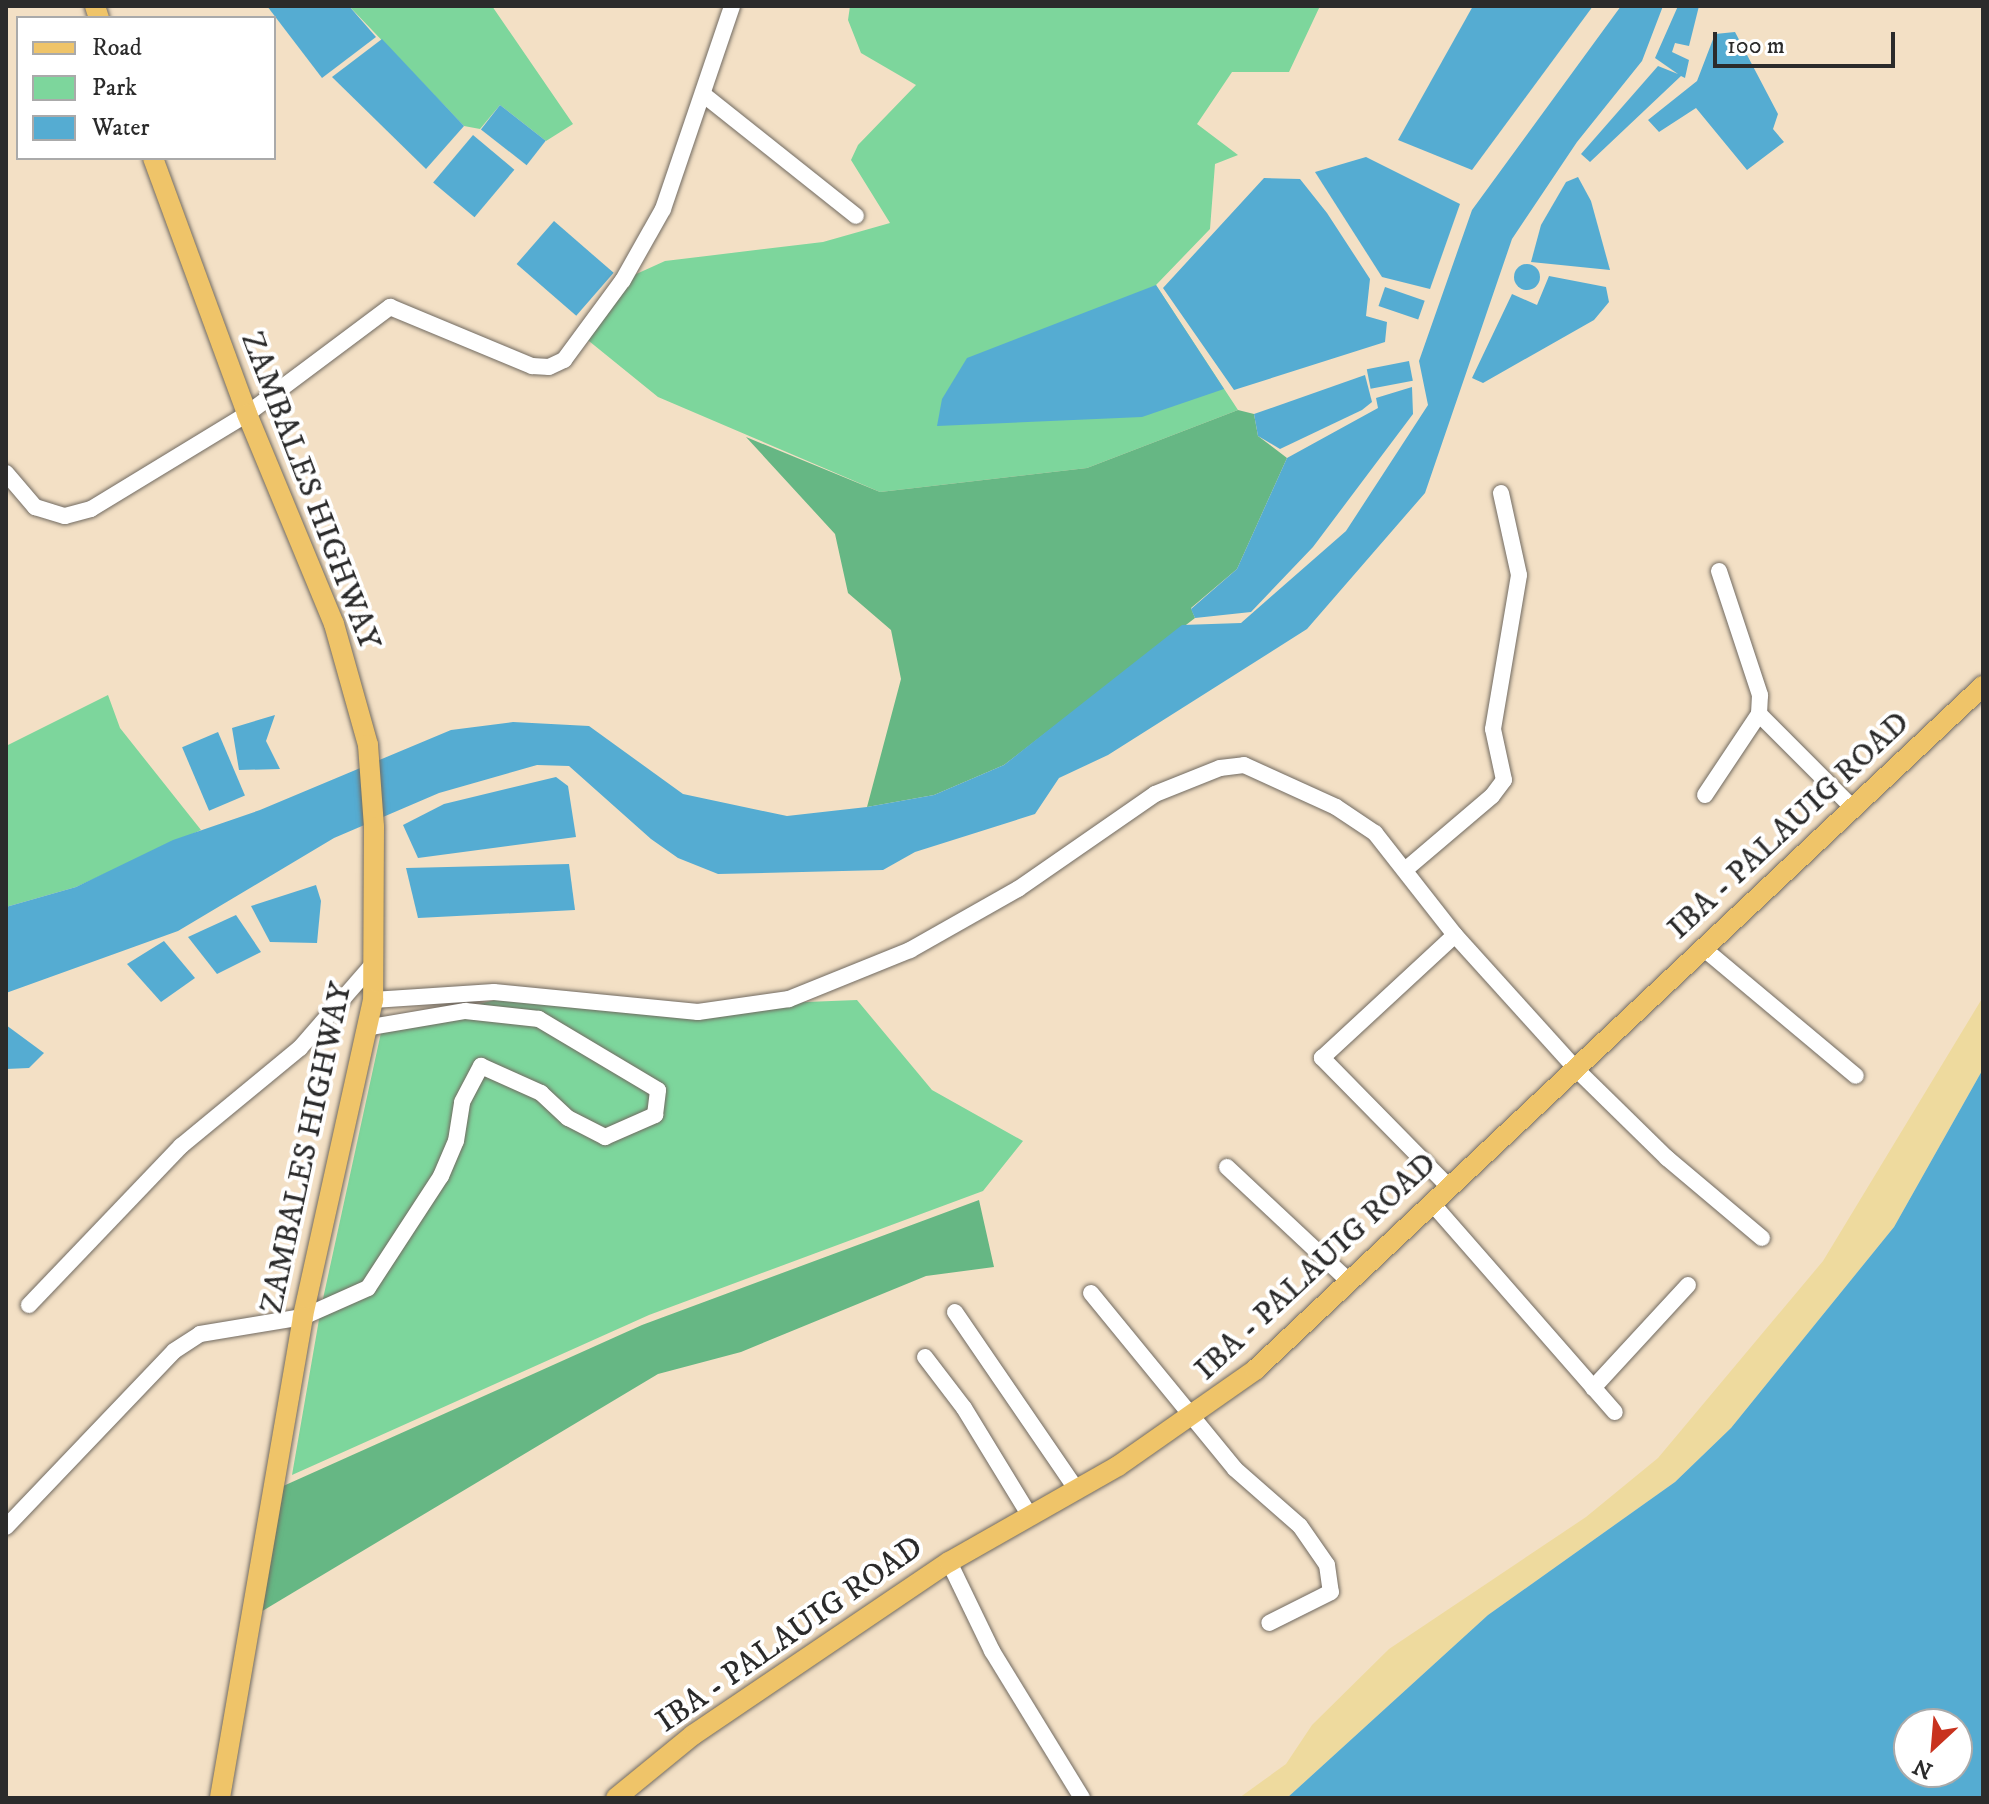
<!DOCTYPE html>
<html>
<head>
<meta charset="utf-8">
<style>
  body { margin:0 }
  #map { position:relative; width:1989px; height:1804px; overflow:hidden; background:#f3e0c5; font-family:"IM FELL DW Pica",serif }
  div>[style] { position:absolute }
  .green>* { inset:0; background:#7dd69c }
  .forest>* { inset:0; background:#66b784 }
  .sand>* { inset:0; background:#eeda9e }
  .water>* { inset:0; background:#55acd2; transform-origin:0 0 }
  .round { border-radius:50% }
  .roads { filter:drop-shadow(0 0 2px #716a61) drop-shadow(0 0 2px #716a61) }
  .minor>* { height:16px; margin:-8px; padding:0 8px; transform-origin:8px; border-radius:8px; background:#fff }
  .major>* { height:20px; margin:-10px; padding:0 10px; transform-origin:10px; border-radius:10px; background:#efc469 }
  span { translate:-50% -50%; white-space:nowrap; text-align:center; line-height:1.15; -webkit-text-stroke:8px #fff; paint-order:stroke }
  .street-label { font-size:32px; color:#2b2b2b }
  .frame { position:absolute; inset:0; border:8px solid #2b2b2b; pointer-events:none }
  .legend { position:absolute; left:16px; top:16px; width:260px; height:144px; box-sizing:border-box; background:#fff; border:2px solid #aaa; margin:0; padding:10px 14px; list-style:none; font-size:24px; color:#2b2b2b }
  .legend li { display:flex; align-items:center; gap:16px; height:40px }
  .legend b { width:40px; border:2px solid #aaa }
  .north { position:absolute; left:1893px; top:1708px; width:80px; height:80px; box-sizing:border-box; background:#fff; border:2px solid #aaa; border-radius:50%; rotate:206deg; font-size:22px; font-weight:700; line-height:32px; text-align:center; color:#2b2b2b }
  .north::after { content:''; display:block; margin:auto; width:28px; height:36px; background:#c8321e; clip-path:polygon(50% 0,100% 100%,50% 72%,0 100%) }
  .scale { position:absolute; left:1713px; top:32px; width:182px; height:36px; box-sizing:border-box; border:4px solid #2b2b2b; border-top:0; padding-left:10px; font-size:24px; line-height:28px; white-space:nowrap; color:#2b2b2b; -webkit-text-stroke:6px #fff; paint-order:stroke }
</style>
</head>
<body>
<div id="map">
  <div class="green">
    <i style="clip-path:polygon(349px 6px,492px 6px,573px 124px,546px 141px,500px 105px,480px 129px,464px 126px)"></i>
    <i style="clip-path:polygon(850px 6px,1320px 6px,1289px 72px,1232px 72px,1197px 124px,1238px 155px,1215px 164px,1210px 229px,1156px 285px,1238px 410px,1087px 468px,880px 492px,658px 397px,584px 337px,623px 280px,665px 261px,823px 242px,890px 223px,851px 160px,858px 145px,916px 85px,861px 53px,848px 20px)"></i>
    <i style="clip-path:polygon(108px 695px,120px 728px,201px 830px,76px 887px,6px 907px,6px 746px)"></i>
    <i style="clip-path:polygon(507px 997px,653px 1008px,857px 1000px,932px 1090px,1023px 1141px,983px 1191px,649px 1315px,292px 1475px,321px 1308px,382px 1028px)"></i>
  </div>
  <div class="forest">
    <i style="clip-path:polygon(1238px 410px,1254px 414px,1258px 436px,1287px 458px,1237px 569px,1191px 608px,1195px 618px,1004px 765px,934px 795px,867px 807px,901px 679px,891px 630px,848px 593px,835px 534px,746px 437px,880px 492px,1087px 468px)"></i>
    <i style="clip-path:polygon(979px 1200px,994px 1267px,926px 1276px,741px 1352px,658px 1374px,259px 1613px,281px 1487px,642px 1325px)"></i>
  </div>
  <div class="sand">
    <i style="clip-path:polygon(1983px 997px,1983px 1069px,1894px 1227px,1731px 1428px,1675px 1482px,1488px 1615px,1287px 1798px,1239px 1798px,1286px 1764px,1312px 1725px,1389px 1649px,1586px 1517px,1658px 1458px,1823px 1261px)"></i>
  </div>
  <div class="water">
    <i style="clip-path:polygon(267px 6px,349px 6px,376px 37px,322px 78px)"></i>
    <i style="clip-path:polygon(1473px 6px,1593px 6px,1472px 170px,1398px 140px)"></i>
    <i style="clip-path:polygon(1621px 6px,1663px 6px,1642px 61px,1577px 142px,1512px 239px,1425px 493px,1307px 629px,1108px 755px,1059px 778px,1035px 814px,915px 852px,883px 870px,718px 874px,678px 858px,651px 839px,569px 766px,537px 765px,439px 793px,334px 838px,178px 931px,6px 993px,6px 907px,76px 887px,173px 840px,260px 810px,451px 730px,513px 722px,589px 726px,683px 794px,787px 816px,867px 807px,934px 795px,1004px 765px,1182px 625px,1241px 623px,1346px 531px,1428px 405px,1419px 361px,1472px 210px)"></i>
    <i style="clip-path:polygon(1678px 6px,1699px 6px,1689px 46px,1675px 43px,1672px 52px,1689px 60px,1685px 78px,1681px 76px,1590px 162px,1581px 154px,1658px 66px,1678px 74px,1655px 58px)"></i>
    <i style="clip-path:polygon(1735px 32px,1778px 114px,1773px 129px,1784px 142px,1747px 170px,1696px 108px,1659px 132px,1648px 120px,1697px 81px,1715px 34px)"></i>
    <i style="clip-path:polygon(382px 39px,464px 126px,426px 169px,332px 77px)"></i>
    <i style="left:500px;top:105px;width:58px;height:31px;rotate:38deg"></i>
    <i style="left:473px;top:135px;width:54px;height:62px;rotate:40deg"></i>
    <i style="clip-path:polygon(1366px 157px,1460px 204px,1430px 289px,1382px 277px,1315px 172px)"></i>
    <i style="clip-path:polygon(1578px 177px,1591px 201px,1610px 270px,1531px 262px,1541px 225px,1566px 182px)"></i>
    <i style="clip-path:polygon(1264px 178px,1300px 179px,1327px 213px,1370px 279px,1366px 316px,1387px 322px,1385px 342px,1234px 390px,1163px 288px)"></i>
    <i style="left:554px;top:221px;width:79px;height:57px;rotate:41deg"></i>
    <i class="round" style="left:1514px;top:264px;width:26px;height:26px"></i>
    <i style="clip-path:polygon(1549px 276px,1606px 287px,1609px 302px,1594px 320px,1483px 383px,1472px 378px,1512px 294px,1537px 305px)"></i>
    <i style="clip-path:polygon(1156px 285px,1224px 389px,1142px 417px,937px 426px,942px 399px,967px 358px)"></i>
    <i style="left:1385px;top:287px;width:42px;height:20px;rotate:19deg"></i>
    <i style="left:1409px;top:361px;width:20px;height:43px;rotate:79deg"></i>
    <i style="clip-path:polygon(1365px 375px,1372px 402px,1362px 410px,1280px 449px,1258px 436px,1254px 414px)"></i>
    <i style="clip-path:polygon(1412px 387px,1413px 414px,1313px 547px,1251px 612px,1195px 618px,1191px 609px,1237px 569px,1287px 458px,1378px 408px,1376px 398px)"></i>
    <i style="clip-path:polygon(275px 715px,266px 741px,280px 769px,239px 770px,232px 728px)"></i>
    <i style="left:218px;top:732px;width:69px;height:39px;rotate:67deg"></i>
    <i style="clip-path:polygon(556px 777px,568px 786px,576px 837px,418px 858px,403px 825px,444px 804px)"></i>
    <i style="clip-path:polygon(569px 864px,575px 910px,418px 918px,406px 868px)"></i>
    <i style="clip-path:polygon(316px 885px,321px 901px,317px 943px,270px 942px,251px 906px)"></i>
    <i style="clip-path:polygon(236px 915px,261px 952px,217px 974px,188px 937px)"></i>
    <i style="clip-path:polygon(164px 941px,195px 978px,161px 1002px,127px 964px)"></i>
    <i style="clip-path:polygon(6px 1025px,44px 1053px,29px 1068px,6px 1069px)"></i>
    <i style="clip-path:polygon(evenodd,1983px 1069px,1983px 1798px,1287px 1798px,1488px 1615px,1675px 1482px,1731px 1428px,1894px 1227px,1983px 1069px,1909px 1724px,1957px 1724px,1957px 1772px,1909px 1772px,1909px 1724px)"></i>
  </div>
  <div class="roads">
    <div class="minor">
      <i style="left:704px;top:95px;width:194px;rotate:38.5deg"></i>
      <i style="left:6px;top:473px;width:45px;rotate:49.5deg"></i>
      <i style="left:35px;top:507px;width:31px;rotate:17deg"></i>
      <i style="left:65px;top:516px;width:27px;rotate:-15deg"></i>
      <i style="left:91px;top:509px;width:183px;rotate:-31.3deg"></i>
      <i style="left:247px;top:414px;width:179px;rotate:-36.8deg"></i>
      <i style="left:390px;top:307px;width:154px;rotate:22.6deg"></i>
      <i style="left:532px;top:366px;width:17px;rotate:3deg"></i>
      <i style="left:549px;top:367px;width:17px;rotate:-25deg"></i>
      <i style="left:564px;top:360px;width:99px;rotate:-53.6deg"></i>
      <i style="left:623px;top:280px;width:81px;rotate:-60.6deg"></i>
      <i style="left:663px;top:209px;width:214px;rotate:-71.2deg"></i>
      <i style="left:1719px;top:571px;width:131px;rotate:71.7deg"></i>
      <i style="left:1760px;top:695px;width:19px;rotate:93deg"></i>
      <i style="left:1759px;top:714px;width:133px;rotate:45deg"></i>
      <i style="left:1705px;top:795px;width:97px;rotate:-56.3deg"></i>
      <i style="left:1405px;top:870px;width:114px;rotate:-40.4deg"></i>
      <i style="left:1492px;top:796px;width:20px;rotate:-53deg"></i>
      <i style="left:1504px;top:780px;width:52px;rotate:-102.2deg"></i>
      <i style="left:1493px;top:729px;width:156px;rotate:-80.4deg"></i>
      <i style="left:1519px;top:575px;width:84px;rotate:-102.4deg"></i>
      <i style="left:1703px;top:948px;width:199px;rotate:39.9deg"></i>
      <i style="left:373px;top:1000px;width:121px;rotate:-3.8deg"></i>
      <i style="left:494px;top:992px;width:205px;rotate:5.6deg"></i>
      <i style="left:698px;top:1012px;width:92px;rotate:-8.1deg"></i>
      <i style="left:789px;top:999px;width:131px;rotate:-22deg"></i>
      <i style="left:910px;top:950px;width:124px;rotate:-29.5deg"></i>
      <i style="left:1018px;top:889px;width:167px;rotate:-34.7deg"></i>
      <i style="left:1155px;top:794px;width:70px;rotate:-21.8deg"></i>
      <i style="left:1220px;top:768px;width:24px;rotate:-7deg"></i>
      <i style="left:1244px;top:765px;width:101px;rotate:24.5deg"></i>
      <i style="left:1336px;top:807px;width:47px;rotate:33.7deg"></i>
      <i style="left:1375px;top:833px;width:130px;rotate:51.9deg"></i>
      <i style="left:1455px;top:935px;width:179px;rotate:47.9deg"></i>
      <i style="left:1575px;top:1068px;width:129px;rotate:44.4deg"></i>
      <i style="left:1667px;top:1158px;width:124px;rotate:40.1deg"></i>
      <i style="left:1227px;top:1167px;width:167px;rotate:43.1deg"></i>
      <i style="left:1448px;top:1186px;width:180px;rotate:-134.5deg"></i>
      <i style="left:1322px;top:1058px;width:181px;rotate:-42.8deg"></i>
      <i style="left:1431px;top:1202px;width:279px;rotate:48.8deg"></i>
      <i style="left:1091px;top:1293px;width:227px;rotate:50.7deg"></i>
      <i style="left:1235px;top:1469px;width:86px;rotate:41.2deg"></i>
      <i style="left:1300px;top:1526px;width:47px;rotate:55.3deg"></i>
      <i style="left:1327px;top:1565px;width:27px;rotate:82deg"></i>
      <i style="left:1331px;top:1592px;width:69px;rotate:153.4deg"></i>
      <i style="left:29px;top:1305px;width:220px;rotate:-46.3deg"></i>
      <i style="left:181px;top:1146px;width:154px;rotate:-39.5deg"></i>
      <i style="left:300px;top:1048px;width:113px;rotate:-49deg"></i>
      <i style="left:955px;top:1312px;width:216px;rotate:55.6deg"></i>
      <i style="left:925px;top:1357px;width:64px;rotate:52.6deg"></i>
      <i style="left:964px;top:1408px;width:127px;rotate:58.6deg"></i>
      <i style="left:1593px;top:1388px;width:140px;rotate:-47.3deg"></i>
      <i style="left:6px;top:1527px;width:243px;rotate:-46.3deg"></i>
      <i style="left:174px;top:1351px;width:31px;rotate:-33deg"></i>
      <i style="left:200px;top:1334px;width:104px;rotate:-9.4deg"></i>
      <i style="left:303px;top:1317px;width:71px;rotate:-24deg"></i>
      <i style="left:368px;top:1288px;width:134px;rotate:-56.9deg"></i>
      <i style="left:441px;top:1176px;width:38px;rotate:-67deg"></i>
      <i style="left:456px;top:1141px;width:39px;rotate:-81deg"></i>
      <i style="left:462px;top:1102px;width:41px;rotate:-62.2deg"></i>
      <i style="left:481px;top:1066px;width:66px;rotate:24.2deg"></i>
      <i style="left:541px;top:1093px;width:37px;rotate:43deg"></i>
      <i style="left:568px;top:1118px;width:42px;rotate:27.2deg"></i>
      <i style="left:605px;top:1137px;width:55px;rotate:-23.7deg"></i>
      <i style="left:655px;top:1115px;width:25px;rotate:-83deg"></i>
      <i style="left:658px;top:1090px;width:139px;rotate:-149.2deg"></i>
      <i style="left:539px;top:1019px;width:74px;rotate:-173.8deg"></i>
      <i style="left:465px;top:1011px;width:100px;rotate:170.3deg"></i>
      <i style="left:949px;top:1562px;width:99px;rotate:64.2deg"></i>
      <i style="left:992px;top:1651px;width:172px;rotate:58.5deg"></i>
    </div>
    <div class="major">
      <i style="left:95px;top:6px;width:13px;rotate:72deg"></i>
      <i style="left:153px;top:158px;width:273px;rotate:69.8deg"></i>
      <i style="left:247px;top:414px;width:227px;rotate:67.5deg"></i>
      <i style="left:334px;top:624px;width:126px;rotate:74.3deg"></i>
      <i style="left:368px;top:745px;width:82px;rotate:85.8deg"></i>
      <i style="left:374px;top:827px;width:173px;rotate:90.3deg"></i>
      <i style="left:373px;top:1000px;width:325px;rotate:102.5deg"></i>
      <i style="left:303px;top:1317px;width:488px;rotate:99.8deg"></i>
      <i style="left:616px;top:1798px;width:99px;rotate:-39.3deg"></i>
      <i style="left:693px;top:1735px;width:309px;rotate:-34.1deg"></i>
      <i style="left:949px;top:1562px;width:194px;rotate:-29.6deg"></i>
      <i style="left:1118px;top:1466px;width:167px;rotate:-35deg"></i>
      <i style="left:1255px;top:1370px;width:999px;rotate:-43.22deg"></i>
    </div>
  </div>
  <div class="street-label">
    <span style="left:310px;top:491px;rotate:69deg">ZAMBALES HIGHWAY</span>
    <span style="left:1789px;top:826px;rotate:-43deg">IBA - PALAUIG ROAD</span>
    <span style="left:307px;top:1148px;rotate:-78deg">ZAMBALES HIGHWAY</span>
    <span style="left:1316px;top:1267px;rotate:-43deg">IBA - PALAUIG ROAD</span>
    <span style="left:790px;top:1635px;rotate:-35deg">IBA - PALAUIG ROAD</span>
  </div>
  <div class="frame"></div>
  <ul class="legend">
  <li><b style="height:10px;background:#efc469"></b>Road</li>
  <li><b style="height:22px;background:#7dd69c"></b>Park</li>
  <li><b style="height:22px;background:#55acd2"></b>Water</li>
  </ul>
  <div class="north">N</div>
  <div class="scale">100 m</div>
</div>
</body>
</html>
